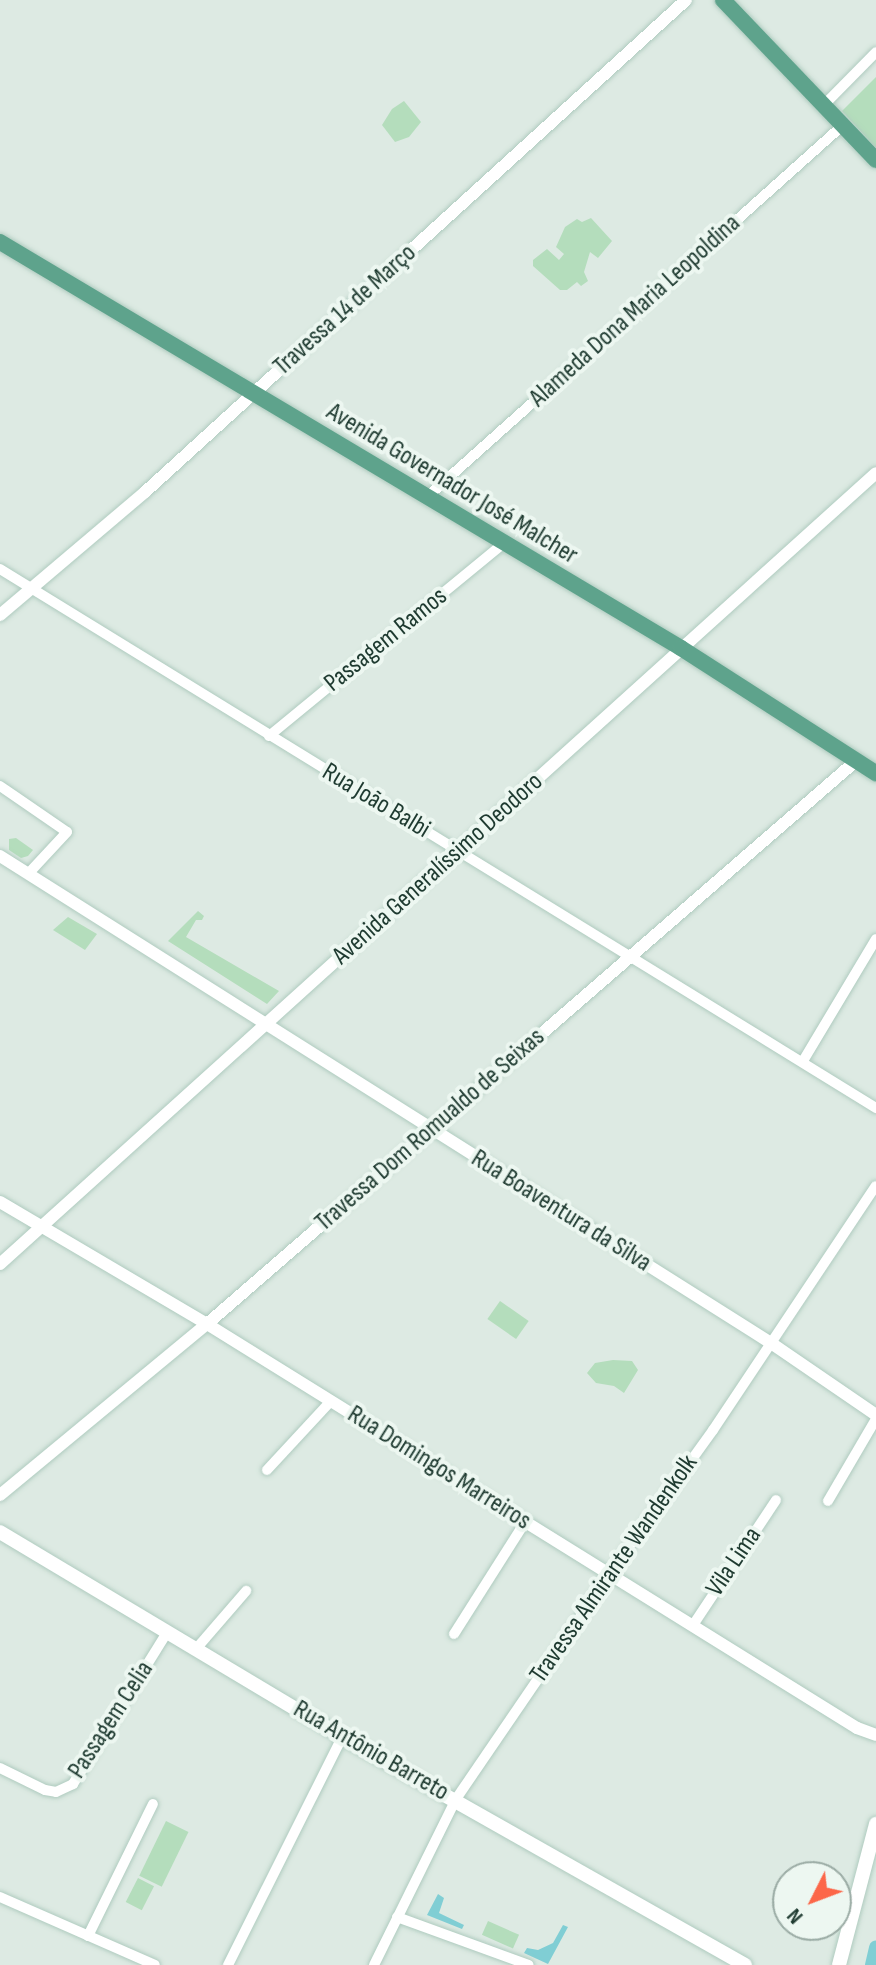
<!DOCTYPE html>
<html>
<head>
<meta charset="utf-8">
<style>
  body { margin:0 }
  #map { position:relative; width:876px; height:1965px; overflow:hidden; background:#ddeae3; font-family:"Sofia Sans Condensed",sans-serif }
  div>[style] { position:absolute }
  .green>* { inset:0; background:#b4ddbc; transform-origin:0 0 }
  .water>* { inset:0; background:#80ced4 }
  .canal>* { height:14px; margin:-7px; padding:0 7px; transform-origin:7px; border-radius:7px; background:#80ced4 }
  .roads { filter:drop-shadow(0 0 2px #afcbbf) drop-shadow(0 0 2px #afcbbf) }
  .minor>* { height:10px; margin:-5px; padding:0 5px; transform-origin:5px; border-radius:5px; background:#fff }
  .tertiary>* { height:12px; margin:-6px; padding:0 6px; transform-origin:6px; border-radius:6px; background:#fff }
  .secondary>* { height:14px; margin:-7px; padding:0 7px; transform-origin:7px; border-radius:7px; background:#fff }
  .primary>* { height:16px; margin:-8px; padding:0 8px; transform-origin:8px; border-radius:8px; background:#5ea38c }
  span { translate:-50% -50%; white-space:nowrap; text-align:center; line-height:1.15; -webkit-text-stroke:8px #edf7f1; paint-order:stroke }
  .street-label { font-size:26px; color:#1e3a30 }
  .north { position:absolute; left:772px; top:1861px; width:80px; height:80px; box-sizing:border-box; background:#edf7f1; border:2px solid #9aaba4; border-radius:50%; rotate:228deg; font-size:22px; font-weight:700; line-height:32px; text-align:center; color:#1e3a30 }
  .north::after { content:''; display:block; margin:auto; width:28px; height:36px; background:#fc6749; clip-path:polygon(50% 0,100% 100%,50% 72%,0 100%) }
</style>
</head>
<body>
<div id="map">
  <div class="green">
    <i style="clip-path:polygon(876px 77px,876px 148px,842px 111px)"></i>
    <i style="clip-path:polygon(404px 101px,421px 122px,409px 137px,395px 142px,382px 125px,392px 109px)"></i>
    <i style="clip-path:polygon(591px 218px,612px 241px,598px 258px,590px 252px,584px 272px,588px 281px,581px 286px,577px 282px,567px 290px,560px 290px,533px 266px,533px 260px,547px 249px,559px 260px,564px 254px,556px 247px,565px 227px,577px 219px,582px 222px)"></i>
    <i style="clip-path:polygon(16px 838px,33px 850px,28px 856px,21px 858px,9px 850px,9px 839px)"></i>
    <i style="clip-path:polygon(198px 911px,204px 916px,202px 920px,196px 920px,186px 937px,279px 991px,267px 1004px,168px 941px)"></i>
    <i style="clip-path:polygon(68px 917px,97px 934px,85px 950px,53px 930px)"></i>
    <i style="left:500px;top:1301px;width:35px;height:22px;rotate:35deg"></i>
    <i style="clip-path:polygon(613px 1360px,632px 1361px,638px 1370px,624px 1393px,614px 1386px,596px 1383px,587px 1373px,595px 1363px)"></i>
    <i style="left:166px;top:1821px;width:25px;height:61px;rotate:26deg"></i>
    <i style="left:138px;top:1878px;width:18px;height:27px;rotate:27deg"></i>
    <i style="left:488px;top:1921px;width:34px;height:15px;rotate:24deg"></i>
  </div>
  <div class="water">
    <i style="clip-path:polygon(438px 1894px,444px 1898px,439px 1913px,464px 1925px,462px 1929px,427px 1915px)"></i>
    <i style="clip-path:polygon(563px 1925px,568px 1927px,548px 1964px,524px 1953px,527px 1948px,538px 1950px,553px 1943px)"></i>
  </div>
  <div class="canal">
    <i style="left:872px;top:1965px;width:18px;rotate:-77deg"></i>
  </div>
  <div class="roads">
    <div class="minor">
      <i style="left:824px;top:105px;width:74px;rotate:-45.5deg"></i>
      <i style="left:427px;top:497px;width:558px;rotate:-41.8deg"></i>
      <i style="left:0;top:569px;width:1029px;rotate:31.6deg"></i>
      <i style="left:269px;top:736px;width:303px;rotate:-39.4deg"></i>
      <i style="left:0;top:786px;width:81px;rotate:34.5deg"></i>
      <i style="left:67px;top:832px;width:57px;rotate:132.9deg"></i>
      <i style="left:803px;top:1061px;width:142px;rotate:-59.1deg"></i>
      <i style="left:267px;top:1470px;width:94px;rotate:-47.2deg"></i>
      <i style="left:828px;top:1501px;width:95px;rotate:-59.7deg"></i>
      <i style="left:693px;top:1625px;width:150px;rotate:-56.4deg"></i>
      <i style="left:454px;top:1634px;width:133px;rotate:-57.6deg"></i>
      <i style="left:196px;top:1649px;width:77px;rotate:-49.2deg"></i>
      <i style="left:0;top:1768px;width:50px;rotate:26.1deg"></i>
      <i style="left:45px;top:1790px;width:11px;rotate:10deg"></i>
      <i style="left:56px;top:1792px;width:19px;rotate:-25deg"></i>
      <i style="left:73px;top:1784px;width:180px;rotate:-58.2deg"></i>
      <i style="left:0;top:1897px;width:169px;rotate:23.7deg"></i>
      <i style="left:397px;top:1917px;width:140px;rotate:20deg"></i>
      <i style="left:88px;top:1936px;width:147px;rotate:-63.8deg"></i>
      <i style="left:228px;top:1965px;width:255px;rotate:-63.4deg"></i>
      <i style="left:374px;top:1965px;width:185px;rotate:-63.7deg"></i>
      <i style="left:456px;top:1799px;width:273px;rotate:-55.7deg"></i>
      <i style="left:610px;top:1573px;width:176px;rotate:-54.2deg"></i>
      <i style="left:713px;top:1430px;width:293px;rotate:-56.3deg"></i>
    </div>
    <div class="tertiary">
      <i style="left:0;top:615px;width:190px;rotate:-40.3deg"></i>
      <i style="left:145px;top:492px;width:731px;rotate:-42.28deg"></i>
      <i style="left:0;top:856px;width:912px;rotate:32.28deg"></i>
      <i style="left:771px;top:1343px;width:127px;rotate:34.4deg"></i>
      <i style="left:0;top:1202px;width:240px;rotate:30.5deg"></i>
      <i style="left:207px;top:1324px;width:765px;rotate:31.86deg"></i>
      <i style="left:857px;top:1728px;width:20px;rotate:20deg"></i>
      <i style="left:0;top:1264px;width:1180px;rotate:-42.08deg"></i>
      <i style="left:0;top:1495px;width:268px;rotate:-39.6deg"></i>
      <i style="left:207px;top:1324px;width:861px;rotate:-40.95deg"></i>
    </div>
    <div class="secondary">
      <i style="left:0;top:1532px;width:399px;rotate:30.9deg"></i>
      <i style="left:342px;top:1737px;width:463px;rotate:29.5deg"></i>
      <i style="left:839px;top:1965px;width:146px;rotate:-75.3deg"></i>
    </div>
    <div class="primary">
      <i style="left:723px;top:0;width:221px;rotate:46.3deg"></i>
      <i style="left:0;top:242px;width:793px;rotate:30.8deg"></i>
      <i style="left:681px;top:648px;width:232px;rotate:32.7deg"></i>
    </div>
  </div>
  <div class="street-label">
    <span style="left:345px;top:310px;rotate:-42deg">Travessa 14 de Março</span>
    <span style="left:635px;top:311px;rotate:-42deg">Alameda Dona Maria Leopoldina</span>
    <span style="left:452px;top:484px;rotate:31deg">Avenida Governador José Malcher</span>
    <span style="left:386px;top:640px;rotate:-39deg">Passagem Ramos</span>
    <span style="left:376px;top:801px;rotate:31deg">Rua João Balbi</span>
    <span style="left:438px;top:869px;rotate:-42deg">Avenida Generalíssimo Deodoro</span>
    <span style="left:430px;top:1130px;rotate:-41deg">Travessa Dom Romualdo de Seixas</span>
    <span style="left:561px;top:1211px;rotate:32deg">Rua Boaventura da Silva</span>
    <span style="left:439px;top:1468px;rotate:32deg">Rua Domingos Marreiros</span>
    <span style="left:734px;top:1562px;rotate:-56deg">Vila Lima</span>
    <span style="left:614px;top:1569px;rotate:-55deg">Travessa Almirante Wandenkolk</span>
    <span style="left:111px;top:1720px;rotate:-57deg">Passagem Celia</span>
    <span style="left:371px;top:1751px;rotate:30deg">Rua Antônio Barreto</span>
  </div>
  <div class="north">N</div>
</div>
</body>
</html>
